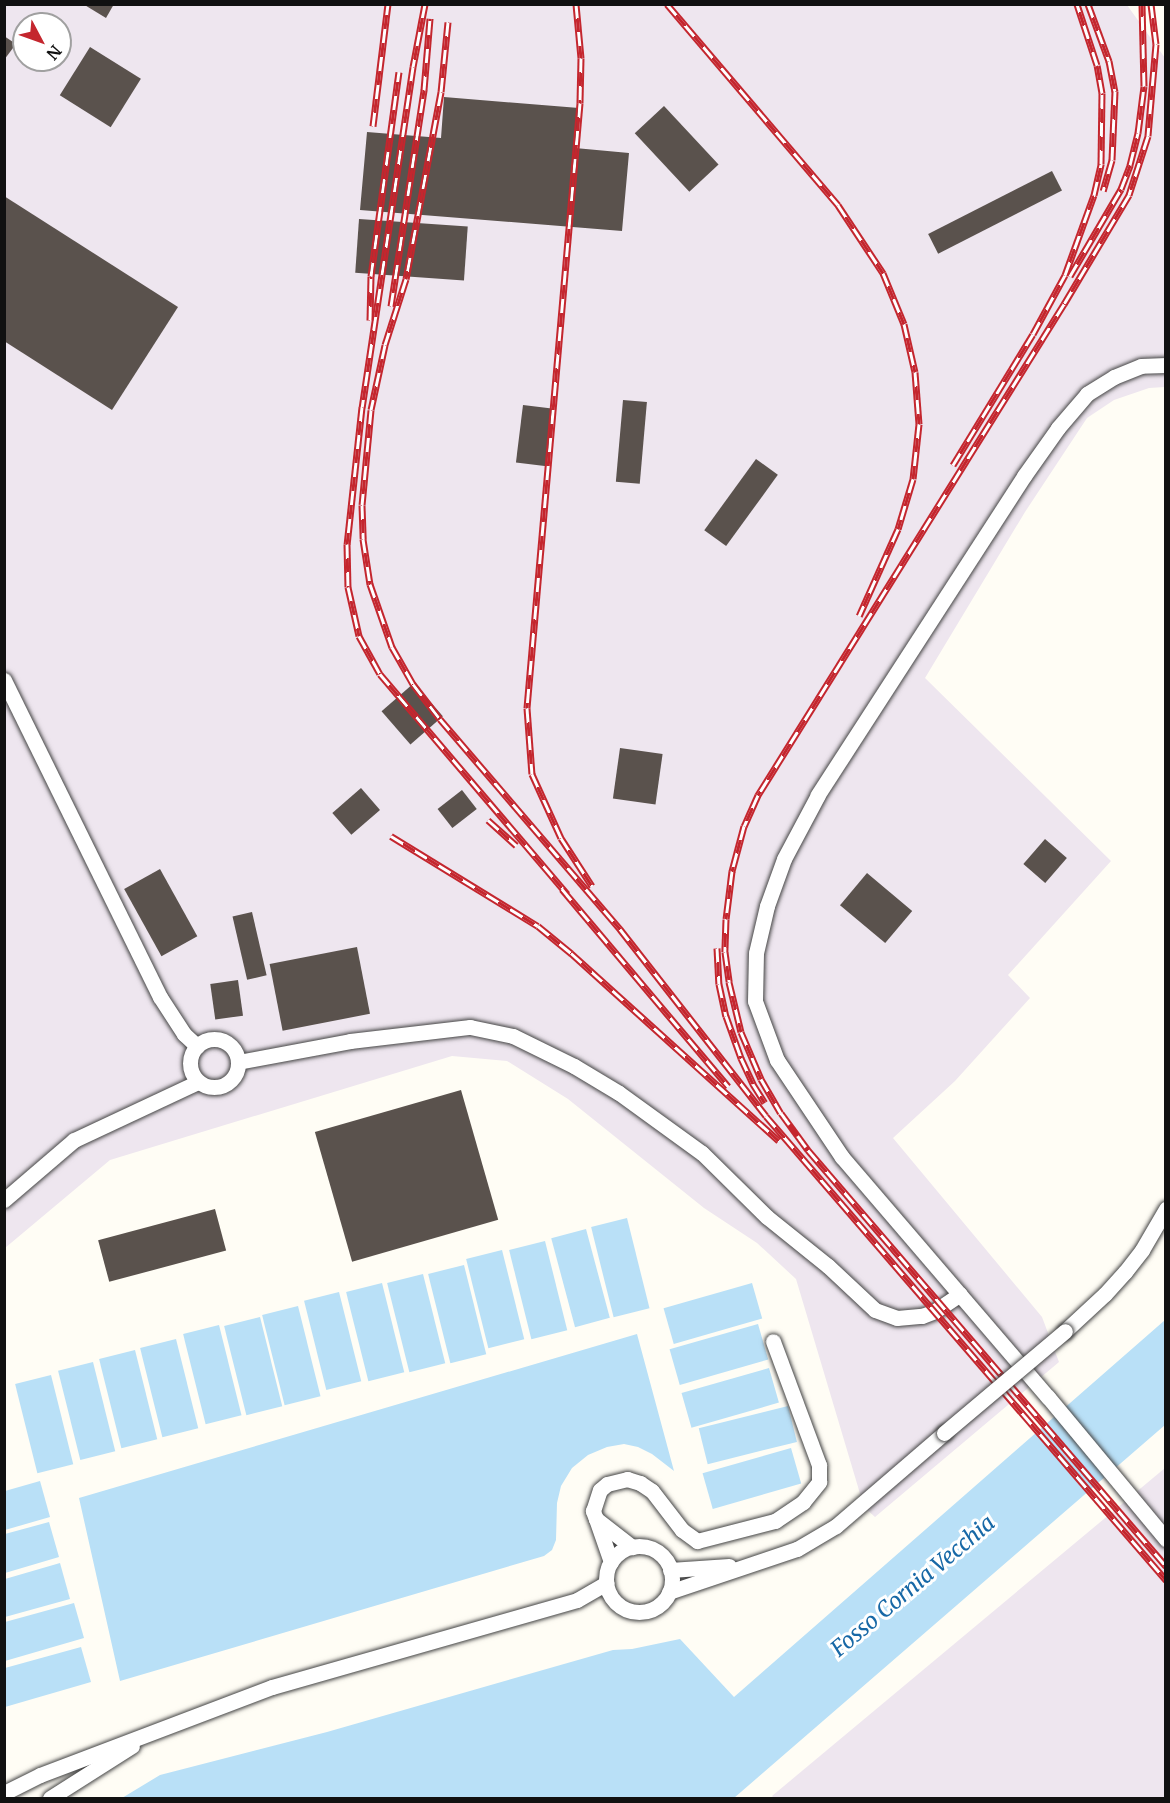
<!DOCTYPE html>
<html>
<head>
<meta charset="utf-8">
<style>
  body { margin:0 }
  #map { position:relative; width:1170px; height:1803px; overflow:hidden; background:#fffdf5; font-family:Merriweather,serif }
  div>[style] { position:absolute }
  .industrial>* { inset:0; background:#eee6ef }
  .water>* { inset:0; background:#b9e0f7; transform-origin:0 0 }
  .building>* { inset:0; background:#5a524d; transform-origin:0 0 }
  .roads { filter:drop-shadow(0 0 2px #444) drop-shadow(0 0 2px #444) }
  .minor>* { height:15px; margin:-7.5px; padding:0 7.5px; transform-origin:7.5px; border-radius:7.5px; background:#fff }
  .minor>.ring { margin:-7.5px; padding:0; box-sizing:content-box; background:none; border:15px solid #fff; border-radius:50% }
  .rail>* { height:7px; margin-top:-3.5px; transform-origin:0; background:repeating-linear-gradient(90deg,#fff 0 14px,#c4262e 0 28px); box-sizing:border-box; border-block:2px solid #c4262e }
  .bridges { filter:drop-shadow(0 0 2px #444) drop-shadow(0 0 2px #444) }
  .minor-bridge>* { height:15px; margin:-7.5px; padding:0 7.5px; transform-origin:7.5px; border-radius:7.5px; background:#fff }
  span { translate:-50% -50%; white-space:nowrap; text-align:center; line-height:1.15; -webkit-text-stroke:6px #fff; paint-order:stroke }
  .water-label { font-size:22px; color:#1768a6; font-style:italic }
  .frame { position:absolute; inset:0; border:6px solid #111; pointer-events:none }
  .north { position:absolute; left:12px; top:12px; width:60px; height:60px; box-sizing:border-box; background:#fff; border:2px solid #a0a0a0; border-radius:50%; rotate:131deg; font-size:16px; font-weight:700; line-height:24px; text-align:center; color:#111 }
  .north::after { content:''; display:block; margin:auto; width:21px; height:27px; background:#c4262e; clip-path:polygon(50% 0,100% 100%,50% 72%,0 100%) }
</style>
</head>
<body>
<div id="map">
  <div class="industrial">
    <i style="clip-path:polygon(evenodd,5px 5px,1127px 5px,1165px 58px,1165px 387px,1149px 388px,1114px 400px,1087px 418px,1025px 512px,925px 678px,1111px 861px,1008px 975px,1030px 998px,955px 1081px,893px 1138px,1042px 1317px,1059px 1362px,875px 1517px,864px 1507px,796px 1279px,757px 1243px,704px 1208px,568px 1099px,507px 1061px,452px 1056px,110px 1160px,5px 1248px,5px 5px,24px 24px,60px 24px,60px 60px,24px 60px,24px 24px)"></i>
    <i style="clip-path:polygon(1165px 1468px,1165px 1798px,774px 1798px,772px 1796px)"></i>
  </div>
  <div class="water">
    <i style="left:627px;top:1218px;width:93px;height:37px;rotate:76deg"></i>
    <i style="left:586px;top:1229px;width:92px;height:36px;rotate:75deg"></i>
    <i style="left:545px;top:1241px;width:92px;height:37px;rotate:76deg"></i>
    <i style="left:502px;top:1250px;width:92px;height:37px;rotate:76deg"></i>
    <i style="left:464px;top:1265px;width:92px;height:37px;rotate:76deg"></i>
    <i style="left:423px;top:1274px;width:92px;height:37px;rotate:76deg"></i>
    <i style="left:382px;top:1283px;width:92px;height:37px;rotate:76deg"></i>
    <i style="left:752px;top:1283px;width:37px;height:92px;rotate:74deg"></i>
    <i style="left:339px;top:1292px;width:92px;height:36px;rotate:76deg"></i>
    <i style="left:298px;top:1306px;width:93px;height:37px;rotate:76deg"></i>
    <i style="left:260px;top:1317px;width:92px;height:37px;rotate:76deg"></i>
    <i style="clip-path:polygon(1165px 1320px,1165px 1425px,734px 1798px,122px 1798px,160px 1775px,327px 1732px,613px 1650px,632px 1649px,680px 1639px,734px 1697px)"></i>
    <i style="left:758px;top:1324px;width:37px;height:92px;rotate:74deg"></i>
    <i style="left:219px;top:1325px;width:93px;height:37px;rotate:76deg"></i>
    <i style="clip-path:polygon(637px 1334px,674px 1471px,652px 1454px,638px 1447px,624px 1444px,607px 1447px,588px 1455px,572px 1468px,561px 1486px,557px 1503px,556px 1540px,552px 1550px,544px 1556px,120px 1681px,79px 1498px)"></i>
    <i style="left:176px;top:1339px;width:92px;height:37px;rotate:76deg"></i>
    <i style="left:135px;top:1350px;width:92px;height:37px;rotate:76deg"></i>
    <i style="left:93px;top:1362px;width:92px;height:36px;rotate:76deg"></i>
    <i style="left:769px;top:1368px;width:36px;height:91px;rotate:74deg"></i>
    <i style="left:51px;top:1375px;width:92px;height:37px;rotate:76deg"></i>
    <i style="left:788px;top:1406px;width:37px;height:92px;rotate:76deg"></i>
    <i style="left:791px;top:1448px;width:37px;height:92px;rotate:74deg"></i>
    <i style="clip-path:polygon(40px 1481px,50px 1517px,5px 1530px,5px 1491px)"></i>
    <i style="clip-path:polygon(49px 1522px,59px 1557px,5px 1573px,5px 1534px)"></i>
    <i style="clip-path:polygon(60px 1563px,70px 1599px,5px 1617px,5px 1579px)"></i>
    <i style="clip-path:polygon(74px 1603px,84px 1638px,5px 1661px,5px 1622px)"></i>
    <i style="clip-path:polygon(81px 1647px,91px 1682px,5px 1707px,5px 1668px)"></i>
  </div>
  <div class="building">
    <i style="clip-path:polygon(83px 4px,114px 4px,106px 18px)"></i>
    <i style="clip-path:polygon(4px 36px,16px 44px,4px 60px)"></i>
    <i style="left:90px;top:47px;width:60px;height:57px;rotate:32deg"></i>
    <i style="clip-path:polygon(444px 97px,579px 108px,575px 148px,629px 153px,622px 231px,360px 210px,367px 132px,441px 138px)"></i>
    <i style="left:664px;top:106px;width:80px;height:40px;rotate:47deg"></i>
    <i style="left:1052px;top:171px;width:22px;height:139px;rotate:63deg"></i>
    <i style="clip-path:polygon(4px 196px,178px 307px,112px 410px,4px 341px)"></i>
    <i style="left:359px;top:219px;width:109px;height:54px;rotate:4deg"></i>
    <i style="left:623px;top:400px;width:24px;height:82px;rotate:5deg"></i>
    <i style="left:523px;top:405px;width:31px;height:58px;rotate:7deg"></i>
    <i style="left:756px;top:459px;width:27px;height:88px;rotate:36deg"></i>
    <i style="left:414px;top:683px;width:44px;height:43px;rotate:49deg"></i>
    <i style="left:620px;top:748px;width:43px;height:51px;rotate:8deg"></i>
    <i style="left:361px;top:788px;width:29px;height:38px;rotate:49deg"></i>
    <i style="left:462px;top:790px;width:24px;height:31px;rotate:52deg"></i>
    <i style="left:1045px;top:839px;width:29px;height:33px;rotate:41deg"></i>
    <i style="left:160px;top:869px;width:77px;height:41px;rotate:61deg"></i>
    <i style="left:867px;top:873px;width:59px;height:42px;rotate:40deg"></i>
    <i style="left:252px;top:912px;width:65px;height:20px;rotate:77deg"></i>
    <i style="left:357px;top:947px;width:68px;height:89px;rotate:79deg"></i>
    <i style="left:238px;top:980px;width:36px;height:28px;rotate:82deg"></i>
    <i style="left:461px;top:1090px;width:135px;height:152px;rotate:74deg"></i>
    <i style="left:215px;top:1209px;width:43px;height:121px;rotate:75deg"></i>
  </div>
  <div class="roads">
    <div class="minor">
      <i style="left:1166px;top:365px;width:25px;rotate:178deg"></i>
      <i style="left:1141px;top:366px;width:29px;rotate:158deg"></i>
      <i style="left:1114px;top:377px;width:32px;rotate:148deg"></i>
      <i style="left:1087px;top:394px;width:45px;rotate:130.5deg"></i>
      <i style="left:1058px;top:428px;width:59px;rotate:125.3deg"></i>
      <i style="left:1024px;top:476px;width:380px;rotate:122.9deg"></i>
      <i style="left:818px;top:795px;width:72px;rotate:118deg"></i>
      <i style="left:784px;top:859px;width:50px;rotate:109.9deg"></i>
      <i style="left:767px;top:906px;width:48px;rotate:103.2deg"></i>
      <i style="left:756px;top:953px;width:48px;rotate:91.2deg"></i>
      <i style="left:755px;top:1001px;width:63px;rotate:69.6deg"></i>
      <i style="left:777px;top:1060px;width:117px;rotate:56.2deg"></i>
      <i style="left:842px;top:1157px;width:316px;rotate:49.4deg"></i>
      <i style="left:1048px;top:1397px;width:185px;rotate:50.3deg"></i>
      <i style="left:4px;top:680px;width:353px;rotate:63.8deg"></i>
      <i style="left:160px;top:997px;width:44px;rotate:57deg"></i>
      <i style="left:184px;top:1034px;width:18px;rotate:43deg"></i>
      <i class="ring" style="left:190px;top:1039px;width:33px;height:33px"></i>
      <i style="left:238px;top:1062px;width:114px;rotate:-10.6deg"></i>
      <i style="left:350px;top:1041px;width:121px;rotate:-6.7deg"></i>
      <i style="left:470px;top:1027px;width:44px;rotate:11.8deg"></i>
      <i style="left:513px;top:1036px;width:68px;rotate:26.2deg"></i>
      <i style="left:574px;top:1066px;width:52px;rotate:31deg"></i>
      <i style="left:619px;top:1093px;width:102px;rotate:35.9deg"></i>
      <i style="left:702px;top:1153px;width:91px;rotate:44.6deg"></i>
      <i style="left:767px;top:1217px;width:78px;rotate:38.8deg"></i>
      <i style="left:828px;top:1266px;width:64px;rotate:43.1deg"></i>
      <i style="left:875px;top:1310px;width:23px;rotate:20deg"></i>
      <i style="left:897px;top:1318px;width:25px;rotate:-5deg"></i>
      <i style="left:922px;top:1316px;width:14px;rotate:-21deg"></i>
      <i style="left:935px;top:1311px;width:30px;rotate:-34deg"></i>
      <i style="left:4px;top:1200px;width:92px;rotate:-40.6deg"></i>
      <i style="left:74px;top:1140px;width:137px;rotate:-25.1deg"></i>
      <i style="left:1065px;top:1331px;width:54px;rotate:-42.8deg"></i>
      <i style="left:1105px;top:1294px;width:30px;rotate:-48deg"></i>
      <i style="left:1125px;top:1272px;width:28px;rotate:-52deg"></i>
      <i style="left:1142px;top:1250px;width:48px;rotate:-59.7deg"></i>
      <i style="left:596px;top:1519px;width:9px;rotate:-111deg"></i>
      <i style="left:593px;top:1511px;width:22px;rotate:-72deg"></i>
      <i style="left:600px;top:1490px;width:9px;rotate:-41deg"></i>
      <i style="left:607px;top:1484px;width:21px;rotate:-14deg"></i>
      <i style="left:627px;top:1479px;width:14px;rotate:17deg"></i>
      <i style="left:640px;top:1483px;width:14px;rotate:34deg"></i>
      <i style="left:652px;top:1491px;width:49px;rotate:52.4deg"></i>
      <i style="left:682px;top:1530px;width:19px;rotate:36deg"></i>
      <i style="left:697px;top:1541px;width:81px;rotate:-14.4deg"></i>
      <i style="left:775px;top:1521px;width:34px;rotate:-34deg"></i>
      <i style="left:803px;top:1502px;width:26px;rotate:-51deg"></i>
      <i style="left:819px;top:1482px;width:17px;rotate:-90deg"></i>
      <i style="left:819px;top:1465px;width:132px;rotate:-110.4deg"></i>
      <i class="ring" style="left:606px;top:1546px;width:51px;height:51px"></i>
      <i style="left:611px;top:1562px;width:46px;rotate:-109.2deg"></i>
      <i style="left:596px;top:1519px;width:46px;rotate:37.9deg"></i>
      <i style="left:670px;top:1570px;width:59px;rotate:-3.9deg"></i>
      <i style="left:669px;top:1592px;width:135px;rotate:-18.6deg"></i>
      <i style="left:797px;top:1549px;width:45px;rotate:-30.5deg"></i>
      <i style="left:836px;top:1526px;width:143px;rotate:-40.7deg"></i>
      <i style="left:4px;top:1793px;width:40px;rotate:-26.6deg"></i>
      <i style="left:40px;top:1775px;width:248px;rotate:-20.8deg"></i>
      <i style="left:272px;top:1687px;width:317px;rotate:-15.9deg"></i>
      <i style="left:577px;top:1600px;width:34px;rotate:-30deg"></i>
      <i style="left:50px;top:1798px;width:97px;rotate:-32.4deg"></i>
    </div>
  </div>
  <div class="rail">
    <i style="left:425px;top:4px;width:64px;rotate:100.8deg"></i>
    <i style="left:413px;top:67px;width:344px;rotate:98.5deg"></i>
    <i style="left:362px;top:407px;width:138px;rotate:96.2deg"></i>
    <i style="left:347px;top:544px;width:43px;rotate:88.7deg"></i>
    <i style="left:348px;top:587px;width:50px;rotate:77.3deg"></i>
    <i style="left:359px;top:636px;width:43px;rotate:61.1deg"></i>
    <i style="left:380px;top:674px;width:289px;rotate:49.6deg"></i>
    <i style="left:576px;top:4px;width:54px;rotate:84.7deg"></i>
    <i style="left:581px;top:58px;width:45px;rotate:91.3deg"></i>
    <i style="left:580px;top:103px;width:607px;rotate:95.01deg"></i>
    <i style="left:527px;top:708px;width:66px;rotate:85.7deg"></i>
    <i style="left:532px;top:774px;width:70px;rotate:65.6deg"></i>
    <i style="left:561px;top:838px;width:57px;rotate:57.1deg"></i>
    <i style="left:667px;top:4px;width:264px;rotate:49.6deg"></i>
    <i style="left:838px;top:205px;width:82px;rotate:56.5deg"></i>
    <i style="left:883px;top:273px;width:55px;rotate:67.6deg"></i>
    <i style="left:904px;top:324px;width:49px;rotate:77.1deg"></i>
    <i style="left:915px;top:372px;width:52px;rotate:85.6deg"></i>
    <i style="left:919px;top:424px;width:55px;rotate:96.2deg"></i>
    <i style="left:913px;top:479px;width:52px;rotate:106.7deg"></i>
    <i style="left:898px;top:529px;width:95px;rotate:114.1deg"></i>
    <i style="left:1088px;top:4px;width:61px;rotate:69.8deg"></i>
    <i style="left:1109px;top:61px;width:31px;rotate:79deg"></i>
    <i style="left:1115px;top:91px;width:69px;rotate:92.5deg"></i>
    <i style="left:1112px;top:160px;width:32px;rotate:106deg"></i>
    <i style="left:1151px;top:4px;width:40px;rotate:82.9deg"></i>
    <i style="left:1156px;top:44px;width:92px;rotate:95deg"></i>
    <i style="left:1148px;top:136px;width:62px;rotate:107.9deg"></i>
    <i style="left:1129px;top:195px;width:127px;rotate:120.8deg"></i>
    <i style="left:1064px;top:304px;width:579px;rotate:121.93deg"></i>
    <i style="left:758px;top:795px;width:34px;rotate:114deg"></i>
    <i style="left:744px;top:826px;width:47px;rotate:104.9deg"></i>
    <i style="left:732px;top:871px;width:48px;rotate:97.1deg"></i>
    <i style="left:726px;top:919px;width:33px;rotate:92deg"></i>
    <i style="left:725px;top:952px;width:30px;rotate:82deg"></i>
    <i style="left:729px;top:982px;width:51px;rotate:76.5deg"></i>
    <i style="left:741px;top:1032px;width:51px;rotate:66.9deg"></i>
    <i style="left:761px;top:1079px;width:39px;rotate:60deg"></i>
    <i style="left:781px;top:1113px;width:46px;rotate:53.9deg"></i>
    <i style="left:808px;top:1150px;width:549px;rotate:49.29deg"></i>
    <i style="left:448px;top:22px;width:70px;rotate:95.7deg"></i>
    <i style="left:441px;top:92px;width:190px;rotate:100.6deg"></i>
    <i style="left:406px;top:279px;width:69px;rotate:107.7deg"></i>
    <i style="left:385px;top:345px;width:66px;rotate:102.2deg"></i>
    <i style="left:371px;top:410px;width:95px;rotate:95.4deg"></i>
    <i style="left:362px;top:505px;width:34px;rotate:88deg"></i>
    <i style="left:363px;top:539px;width:46px;rotate:81.2deg"></i>
    <i style="left:370px;top:584px;width:67px;rotate:70.8deg"></i>
    <i style="left:392px;top:647px;width:43px;rotate:60.4deg"></i>
    <i style="left:413px;top:684px;width:44px;rotate:52.4deg"></i>
    <i style="left:440px;top:719px;width:277px;rotate:49.4deg"></i>
    <i style="left:620px;top:929px;width:237px;rotate:52deg"></i>
    <i style="left:766px;top:1116px;width:613px;rotate:49.24deg"></i>
    <i style="left:373px;top:126px;width:123px;rotate:-83deg"></i>
    <i style="left:1070px;top:276px;width:101px;rotate:-59.6deg"></i>
    <i style="left:1121px;top:189px;width:26px;rotate:-69deg"></i>
    <i style="left:1130px;top:165px;width:33px;rotate:-76deg"></i>
    <i style="left:1138px;top:133px;width:47px;rotate:-82.7deg"></i>
    <i style="left:1144px;top:86px;width:82px;rotate:-91.4deg"></i>
    <i style="left:391px;top:306px;width:219px;rotate:-81.3deg"></i>
    <i style="left:424px;top:90px;width:72px;rotate:-85.2deg"></i>
    <i style="left:370px;top:320px;width:44px;rotate:-88.7deg"></i>
    <i style="left:371px;top:276px;width:206px;rotate:-82.2deg"></i>
    <i style="left:953px;top:465px;width:153px;rotate:-58.6deg"></i>
    <i style="left:1033px;top:334px;width:67px;rotate:-61.5deg"></i>
    <i style="left:1065px;top:275px;width:85px;rotate:-70.1deg"></i>
    <i style="left:1094px;top:195px;width:32px;rotate:-77deg"></i>
    <i style="left:1101px;top:164px;width:71px;rotate:-89.2deg"></i>
    <i style="left:1102px;top:93px;width:28px;rotate:-100deg"></i>
    <i style="left:1097px;top:65px;width:64px;rotate:-108.2deg"></i>
    <i style="left:488px;top:820px;width:38px;rotate:42deg"></i>
    <i style="left:391px;top:836px;width:172px;rotate:31.5deg"></i>
    <i style="left:538px;top:926px;width:43px;rotate:39.3deg"></i>
    <i style="left:571px;top:953px;width:280px;rotate:42.1deg"></i>
    <i style="left:562px;top:889px;width:258px;rotate:49.9deg"></i>
    <i style="left:717px;top:948px;width:36px;rotate:87deg"></i>
    <i style="left:719px;top:984px;width:33px;rotate:78deg"></i>
    <i style="left:726px;top:1016px;width:45px;rotate:70.3deg"></i>
    <i style="left:741px;top:1058px;width:29px;rotate:65deg"></i>
    <i style="left:753px;top:1084px;width:22px;rotate:58deg"></i>
  </div>
  <div class="bridges">
    <div class="minor-bridge">
      <i style="left:944px;top:1433px;width:158px;rotate:-40.1deg"></i>
    </div>
  </div>
  <div class="water-label">
    <span style="left:913px;top:1586px;rotate:-40deg">Fosso Cornia Vecchia</span>
  </div>
  <div class="frame"></div>
  <div class="north">N</div>
</div>
</body>
</html>
